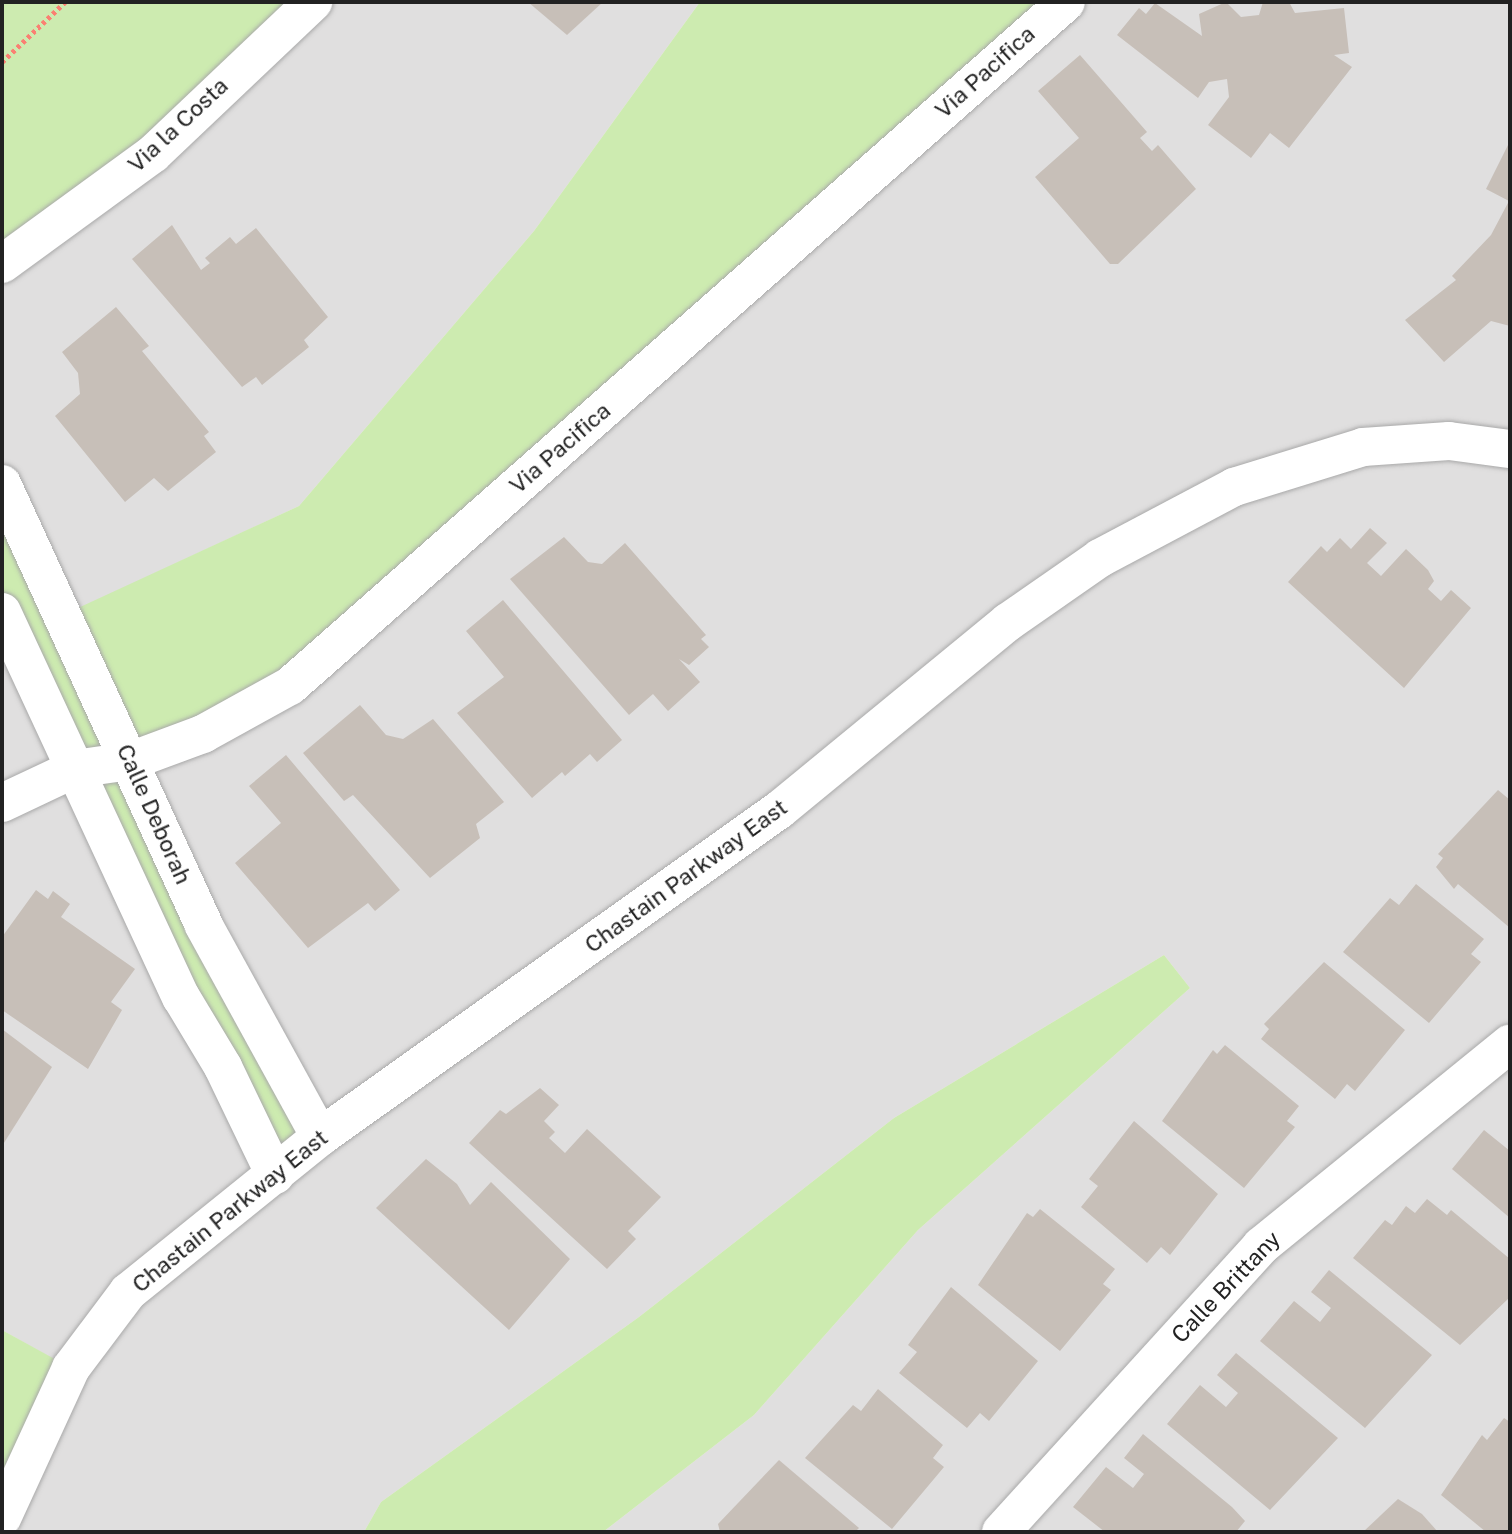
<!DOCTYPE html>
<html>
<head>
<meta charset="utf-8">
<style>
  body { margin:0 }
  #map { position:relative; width:1512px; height:1534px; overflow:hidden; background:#f2efe9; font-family:"Public Sans",sans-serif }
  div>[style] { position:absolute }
  .residential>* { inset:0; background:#e0dfdf }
  .grass>* { inset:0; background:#cdebb0 }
  .building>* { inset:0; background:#c7bfb8 }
  .path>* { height:4.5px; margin-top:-2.25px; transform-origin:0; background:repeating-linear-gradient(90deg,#fa8072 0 3.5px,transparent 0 7px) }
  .roads { filter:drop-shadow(0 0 2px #a9a9a9) drop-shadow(0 0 2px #a9a9a9) }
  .minor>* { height:38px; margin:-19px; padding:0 19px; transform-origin:19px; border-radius:19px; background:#fff }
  span { translate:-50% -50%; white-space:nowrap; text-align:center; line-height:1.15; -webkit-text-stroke:5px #fff; paint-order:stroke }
  .street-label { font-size:23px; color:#222 }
  .frame { position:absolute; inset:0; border:4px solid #222; pointer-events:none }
</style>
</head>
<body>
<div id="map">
  <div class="residential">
    <i style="clip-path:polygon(313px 2px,700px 2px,534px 231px,299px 506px,65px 615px,2px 484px,2px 267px)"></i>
    <i style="clip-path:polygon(1066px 2px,1510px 2px,1510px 1532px,603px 1532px,754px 1415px,918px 1230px,1190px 988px,1164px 955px,894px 1118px,639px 1317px,381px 1502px,364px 1532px,2px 1532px,71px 1369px,2px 1330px,2px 612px,130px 761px)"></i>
  </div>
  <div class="grass">
    <i style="clip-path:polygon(2px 2px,313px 2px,2px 264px)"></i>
    <i style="clip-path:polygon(700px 2px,1066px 2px,290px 686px,131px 761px,320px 1137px,275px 1175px,2px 612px,2px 484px,65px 614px,299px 506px,534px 231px)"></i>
    <i style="clip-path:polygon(1164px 955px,1190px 988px,918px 1230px,754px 1415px,603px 1532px,364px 1532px,381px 1502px,639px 1317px,894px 1118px)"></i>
    <i style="clip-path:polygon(2px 1330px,71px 1368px,2px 1518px)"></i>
  </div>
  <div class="building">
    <i style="clip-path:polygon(528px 2px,603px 2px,567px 35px)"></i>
    <i style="clip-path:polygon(1226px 2px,1241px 17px,1259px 15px,1263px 2px,1289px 2px,1295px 13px,1344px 8px,1349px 53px,1334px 55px,1352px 67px,1289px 148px,1270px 133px,1251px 158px,1208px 125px,1229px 97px,1227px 79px,1209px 82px,1198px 98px,1117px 35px,1139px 8px,1146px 14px,1155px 3px,1202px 36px,1199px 14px)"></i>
    <i style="clip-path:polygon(1080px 55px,1147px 132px,1140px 138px,1152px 151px,1158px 145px,1196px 189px,1118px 264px,1110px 264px,1035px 177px,1079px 138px,1038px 91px)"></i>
    <i style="clip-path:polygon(1510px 141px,1510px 326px,1491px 321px,1444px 362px,1405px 320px,1456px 280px,1452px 276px,1491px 235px,1509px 201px,1486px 189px)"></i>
    <i style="clip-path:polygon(172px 225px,201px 270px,210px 263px,205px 258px,230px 237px,236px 244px,256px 228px,328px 317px,304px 340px,309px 347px,262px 385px,256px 377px,242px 387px,132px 259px)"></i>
    <i style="clip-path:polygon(116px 307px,149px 346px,142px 351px,209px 432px,204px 436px,216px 452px,168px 491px,154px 478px,125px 502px,55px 416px,80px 394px,78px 373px,62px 352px)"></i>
    <i style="clip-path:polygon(1370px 528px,1387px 543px,1367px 563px,1381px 576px,1406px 549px,1428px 570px,1434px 581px,1428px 589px,1441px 601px,1451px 590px,1471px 608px,1404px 688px,1288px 582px,1321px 546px,1327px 552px,1340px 538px,1351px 549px)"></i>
    <i style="clip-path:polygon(564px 537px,588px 562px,602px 564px,625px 543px,706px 635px,701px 639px,709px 647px,689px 665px,679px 659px,700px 682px,668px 711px,653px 694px,629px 715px,510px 579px)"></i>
    <i style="clip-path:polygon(503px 600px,622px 740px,597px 762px,590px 754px,565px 776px,562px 772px,532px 798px,457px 713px,504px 677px,466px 631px)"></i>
    <i style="clip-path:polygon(360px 705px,386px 735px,403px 739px,433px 719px,504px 802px,476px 824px,480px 838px,430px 878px,353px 795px,344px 801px,303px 753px)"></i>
    <i style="clip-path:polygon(286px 755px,400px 890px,375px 911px,368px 903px,308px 948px,235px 863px,281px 823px,249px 786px)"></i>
    <i style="clip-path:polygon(1498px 790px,1510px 800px,1510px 928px,1458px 884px,1454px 889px,1436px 867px,1443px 858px,1438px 854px)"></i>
    <i style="clip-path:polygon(1416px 884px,1484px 939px,1471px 954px,1481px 962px,1429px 1023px,1343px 952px,1390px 898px,1399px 905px)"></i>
    <i style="clip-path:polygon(36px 890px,48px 899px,53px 891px,70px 904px,61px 917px,135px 969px,111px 1002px,122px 1010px,88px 1069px,2px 1010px,2px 937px)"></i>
    <i style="clip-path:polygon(1324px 962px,1405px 1030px,1355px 1091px,1347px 1084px,1335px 1099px,1261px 1039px,1269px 1029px,1264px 1024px)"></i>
    <i style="clip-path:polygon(2px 1029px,52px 1067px,2px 1146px)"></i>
    <i style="clip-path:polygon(1225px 1045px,1299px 1106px,1287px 1121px,1295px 1127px,1244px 1188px,1162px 1121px,1213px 1050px,1217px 1054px)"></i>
    <i style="clip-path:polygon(540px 1088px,559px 1105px,544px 1121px,555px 1132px,549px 1138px,565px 1153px,587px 1129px,661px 1197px,628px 1231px,636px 1239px,607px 1269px,469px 1143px,500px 1110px,506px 1114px)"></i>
    <i style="clip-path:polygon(1134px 1121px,1218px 1194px,1170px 1255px,1161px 1247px,1147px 1263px,1081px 1207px,1098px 1186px,1089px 1179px)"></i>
    <i style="clip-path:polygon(1484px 1130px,1510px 1151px,1510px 1218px,1452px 1169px)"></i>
    <i style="clip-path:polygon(426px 1159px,457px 1184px,470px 1205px,491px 1182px,570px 1259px,509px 1330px,376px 1208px)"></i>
    <i style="clip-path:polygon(1427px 1199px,1447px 1215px,1451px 1210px,1510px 1259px,1509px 1298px,1460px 1345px,1353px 1258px,1385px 1220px,1392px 1225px,1406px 1206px,1415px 1213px)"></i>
    <i style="clip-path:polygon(1040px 1209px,1115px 1269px,1103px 1284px,1111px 1290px,1060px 1351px,978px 1285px,1027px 1213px,1033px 1217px)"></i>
    <i style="clip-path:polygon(1329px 1270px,1432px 1355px,1365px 1428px,1260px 1341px,1294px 1301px,1320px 1322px,1331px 1308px,1311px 1292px)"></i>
    <i style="clip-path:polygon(951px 1287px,1038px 1361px,989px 1421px,980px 1413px,967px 1428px,899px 1373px,917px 1352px,908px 1345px)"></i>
    <i style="clip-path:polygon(1236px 1353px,1338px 1438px,1270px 1510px,1167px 1424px,1200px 1385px,1226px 1407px,1238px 1393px,1217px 1375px)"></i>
    <i style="clip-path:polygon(878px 1389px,943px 1445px,933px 1458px,944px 1467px,892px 1529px,805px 1458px,853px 1405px,861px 1411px)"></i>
    <i style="clip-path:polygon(1504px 1418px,1510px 1422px,1510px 1532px,1486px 1532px,1441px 1495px,1482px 1435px,1487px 1440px)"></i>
    <i style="clip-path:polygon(1143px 1434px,1232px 1507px,1245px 1521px,1236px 1532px,1105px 1532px,1073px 1507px,1106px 1467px,1133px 1488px,1144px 1474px,1124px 1458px)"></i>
    <i style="clip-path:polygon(779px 1460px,859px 1528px,855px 1532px,720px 1532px,718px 1524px)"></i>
    <i style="clip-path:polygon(1398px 1499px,1422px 1514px,1438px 1532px,1363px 1532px)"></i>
  </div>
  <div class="path">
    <i style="left:2px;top:62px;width:87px;rotate:-43.6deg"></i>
  </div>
  <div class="roads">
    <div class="minor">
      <i style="left:2px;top:264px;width:187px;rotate:-36.1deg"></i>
      <i style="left:153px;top:154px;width:221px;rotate:-43.5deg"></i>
      <i style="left:2px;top:484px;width:484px;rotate:65.4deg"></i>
      <i style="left:203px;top:924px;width:243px;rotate:61.2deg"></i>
      <i style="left:2px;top:612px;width:425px;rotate:65.1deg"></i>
      <i style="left:181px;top:997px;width:82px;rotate:59deg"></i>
      <i style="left:223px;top:1067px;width:120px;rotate:64.3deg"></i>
      <i style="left:2px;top:803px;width:80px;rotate:-25.3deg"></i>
      <i style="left:74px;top:769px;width:57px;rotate:-8.1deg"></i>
      <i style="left:130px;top:761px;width:78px;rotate:-20.3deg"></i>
      <i style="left:203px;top:734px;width:99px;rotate:-28.9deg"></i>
      <i style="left:290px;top:686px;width:1034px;rotate:-41.39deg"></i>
      <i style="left:2px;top:1518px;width:165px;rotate:-65.3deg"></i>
      <i style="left:71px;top:1368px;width:95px;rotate:-53.1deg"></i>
      <i style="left:128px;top:1292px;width:247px;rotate:-38.9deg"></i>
      <i style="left:320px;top:1137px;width:564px;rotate:-35.47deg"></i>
      <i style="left:779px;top:810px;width:296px;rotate:-39.4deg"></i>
      <i style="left:1008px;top:622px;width:112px;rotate:-34.8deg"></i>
      <i style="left:1100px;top:558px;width:152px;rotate:-27.9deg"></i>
      <i style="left:1234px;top:487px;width:135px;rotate:-17.2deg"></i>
      <i style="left:1363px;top:447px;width:86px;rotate:-4deg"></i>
      <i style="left:1449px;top:441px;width:62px;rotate:7.5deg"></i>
      <i style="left:1001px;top:1532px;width:387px;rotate:-47.7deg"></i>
      <i style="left:1261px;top:1246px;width:321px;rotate:-39.1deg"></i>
    </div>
  </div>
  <div class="street-label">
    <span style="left:985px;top:72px;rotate:-42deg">Via Pacifica</span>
    <span style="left:178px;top:125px;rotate:-43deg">Via la Costa</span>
    <span style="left:560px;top:448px;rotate:-41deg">Via Pacifica</span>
    <span style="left:154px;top:814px;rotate:66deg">Calle Deborah</span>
    <span style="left:686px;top:876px;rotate:-36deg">Chastain Parkway East</span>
    <span style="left:230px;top:1211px;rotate:-39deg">Chastain Parkway East</span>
    <span style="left:1226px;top:1287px;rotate:-46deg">Calle Brittany</span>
  </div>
  <div class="frame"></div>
</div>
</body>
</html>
